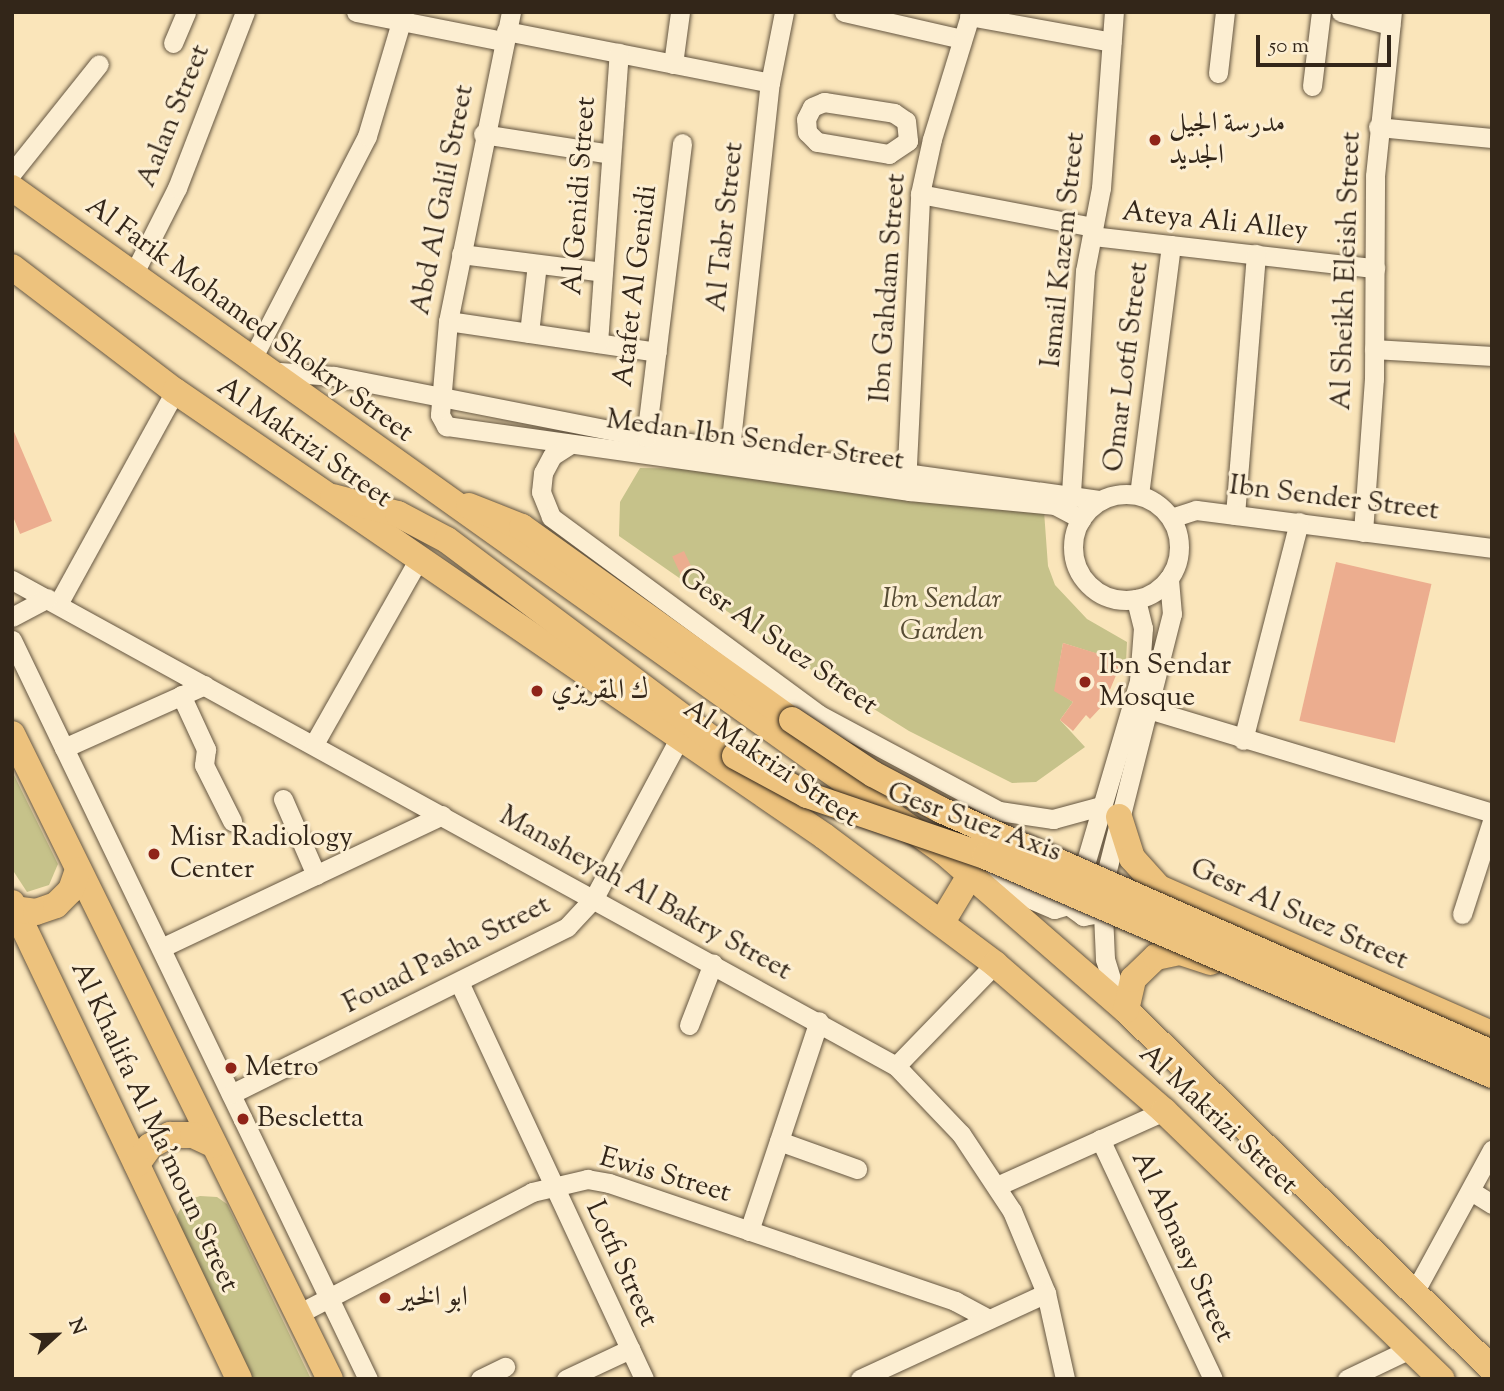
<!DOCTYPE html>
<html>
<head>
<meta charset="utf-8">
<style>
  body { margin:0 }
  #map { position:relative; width:1504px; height:1391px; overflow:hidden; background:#fae5ba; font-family:"Sorts Mill Goudy",Amiri,serif }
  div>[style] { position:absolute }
  .green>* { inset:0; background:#c6c28a }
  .building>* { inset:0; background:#ecad8f; transform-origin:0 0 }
  .roads { filter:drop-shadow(0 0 2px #655641) drop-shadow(0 0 2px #655641) }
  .minor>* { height:19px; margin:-9.5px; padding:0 9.5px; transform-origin:9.5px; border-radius:9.5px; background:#fceed2 }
  .minor>.ring { margin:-9.5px; padding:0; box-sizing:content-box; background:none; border:19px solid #fceed2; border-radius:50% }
  .major>* { height:26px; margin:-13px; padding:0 13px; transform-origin:13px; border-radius:13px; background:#edc27d }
  .bridges { filter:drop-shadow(0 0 2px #332619) drop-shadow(0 0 2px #332619) }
  .major-bridge>* { height:26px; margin:-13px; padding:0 13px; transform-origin:13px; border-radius:13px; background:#edc27d }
  .dots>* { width:19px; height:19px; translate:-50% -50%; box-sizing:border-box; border:4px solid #fceed2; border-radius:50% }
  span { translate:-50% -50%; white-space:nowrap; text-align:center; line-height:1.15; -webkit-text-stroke:6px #fceed2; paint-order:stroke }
  .street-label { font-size:28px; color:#332619 }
  .poi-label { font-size:28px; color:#332619 }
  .left { translate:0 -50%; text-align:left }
  .park-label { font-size:28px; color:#584d35; font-style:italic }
  .frame { position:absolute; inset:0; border:14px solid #332619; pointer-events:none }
  .north { position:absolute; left:21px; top:1300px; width:70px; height:70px; -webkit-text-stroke:5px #fceed2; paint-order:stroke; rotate:68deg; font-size:19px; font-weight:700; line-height:28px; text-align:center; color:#332619 }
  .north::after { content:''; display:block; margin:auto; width:24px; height:32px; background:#332619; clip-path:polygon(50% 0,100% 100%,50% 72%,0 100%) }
  .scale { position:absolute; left:1256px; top:35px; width:135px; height:32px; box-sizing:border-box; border:4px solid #332619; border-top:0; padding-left:9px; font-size:21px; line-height:24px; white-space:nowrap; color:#332619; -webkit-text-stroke:5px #fceed2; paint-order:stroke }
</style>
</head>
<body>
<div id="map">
  <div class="green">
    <i style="clip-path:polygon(640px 468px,700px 469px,1044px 511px,1048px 566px,1055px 585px,1087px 619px,1127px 642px,1126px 663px,1063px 643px,1055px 690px,1073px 702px,1060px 720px,1085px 747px,1036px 782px,1012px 783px,909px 731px,810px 669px,619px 536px,620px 502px)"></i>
    <i style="clip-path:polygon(12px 771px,58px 864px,49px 885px,27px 892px,12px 869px)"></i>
    <i style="clip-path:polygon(200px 1196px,217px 1197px,227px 1204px,311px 1379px,246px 1379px,178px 1237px,177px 1215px,185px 1201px)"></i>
  </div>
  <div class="building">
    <i style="clip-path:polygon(12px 427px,52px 521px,20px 534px,12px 514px)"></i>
    <i style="left:684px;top:551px;width:21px;height:13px;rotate:65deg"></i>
    <i style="left:1336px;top:562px;width:98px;height:163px;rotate:13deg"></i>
    <i style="clip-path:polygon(1063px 643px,1122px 661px,1104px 704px,1090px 719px,1086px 715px,1073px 731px,1060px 720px,1073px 702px,1054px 691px)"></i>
  </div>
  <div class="roads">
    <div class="minor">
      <i style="left:356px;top:12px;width:150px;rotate:11.2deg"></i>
      <i style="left:511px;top:12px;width:315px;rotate:101.5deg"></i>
      <i style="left:448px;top:321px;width:94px;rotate:94.9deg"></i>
      <i style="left:440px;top:415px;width:13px;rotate:61deg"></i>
      <i style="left:446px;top:426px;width:468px;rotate:8deg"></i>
      <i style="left:909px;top:491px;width:147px;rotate:5.5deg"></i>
      <i style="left:1055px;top:505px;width:30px;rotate:28deg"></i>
      <i style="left:844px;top:12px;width:121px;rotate:12.9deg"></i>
      <i style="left:1341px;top:12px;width:51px;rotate:14.9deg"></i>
      <i style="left:969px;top:16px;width:145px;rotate:10.3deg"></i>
      <i style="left:506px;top:31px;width:269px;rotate:11.1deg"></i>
      <i style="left:173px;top:43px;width:34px;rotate:-67deg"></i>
      <i style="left:673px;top:64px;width:52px;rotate:-82.3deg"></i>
      <i style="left:1218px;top:73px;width:61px;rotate:-83.5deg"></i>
      <i style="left:1312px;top:86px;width:75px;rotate:-83.1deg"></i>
      <i style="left:824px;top:102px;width:71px;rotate:8.9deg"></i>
      <i style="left:894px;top:113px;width:14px;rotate:34deg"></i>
      <i style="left:906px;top:121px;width:20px;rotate:84deg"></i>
      <i style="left:908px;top:141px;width:23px;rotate:146deg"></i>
      <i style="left:889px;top:154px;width:73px;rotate:-170.5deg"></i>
      <i style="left:817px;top:142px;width:14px;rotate:-135deg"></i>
      <i style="left:807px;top:132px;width:13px;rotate:-94deg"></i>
      <i style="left:806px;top:119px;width:13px;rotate:-63deg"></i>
      <i style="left:812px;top:107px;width:13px;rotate:-23deg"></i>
      <i style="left:1378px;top:127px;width:115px;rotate:5.5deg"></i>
      <i style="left:483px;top:134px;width:129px;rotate:8.9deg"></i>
      <i style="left:12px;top:173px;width:139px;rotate:-51.4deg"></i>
      <i style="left:920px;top:194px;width:176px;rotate:10.8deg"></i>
      <i style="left:1092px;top:236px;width:285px;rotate:6.5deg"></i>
      <i style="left:461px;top:254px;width:143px;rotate:7.2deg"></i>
      <i style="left:132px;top:277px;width:100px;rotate:-63.2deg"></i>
      <i style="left:177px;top:188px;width:189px;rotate:-68.9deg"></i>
      <i style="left:448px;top:321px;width:211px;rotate:8.4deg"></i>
      <i style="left:529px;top:333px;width:69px;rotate:-83.4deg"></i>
      <i style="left:598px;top:343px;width:291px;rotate:-85.9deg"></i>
      <i style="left:1374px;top:349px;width:118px;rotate:3.4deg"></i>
      <i style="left:251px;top:361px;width:253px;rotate:-62.7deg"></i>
      <i style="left:367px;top:136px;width:129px;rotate:-73.4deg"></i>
      <i style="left:266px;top:371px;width:68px;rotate:4.2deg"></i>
      <i style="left:334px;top:376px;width:318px;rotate:11.1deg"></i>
      <i style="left:646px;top:437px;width:459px;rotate:7.9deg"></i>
      <i style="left:646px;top:437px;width:296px;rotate:-83deg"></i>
      <i style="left:569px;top:445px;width:20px;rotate:147deg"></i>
      <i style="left:552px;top:456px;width:19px;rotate:118deg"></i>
      <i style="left:543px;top:473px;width:19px;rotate:96deg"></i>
      <i style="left:541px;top:492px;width:27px;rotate:68deg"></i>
      <i style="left:551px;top:517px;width:332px;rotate:36.4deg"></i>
      <i style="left:818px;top:714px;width:205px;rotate:28.2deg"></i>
      <i style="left:999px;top:811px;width:55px;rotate:8.4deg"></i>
      <i style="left:1053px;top:819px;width:50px;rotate:-15.2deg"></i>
      <i style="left:730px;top:449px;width:368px;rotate:-83.8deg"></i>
      <i style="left:770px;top:83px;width:72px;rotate:-78.8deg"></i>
      <i style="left:906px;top:485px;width:291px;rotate:-87.2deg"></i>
      <i style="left:920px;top:194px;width:56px;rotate:-77.7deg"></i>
      <i style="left:932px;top:139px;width:133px;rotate:-72.9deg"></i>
      <i style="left:1071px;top:493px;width:222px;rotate:-86.4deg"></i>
      <i style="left:1085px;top:271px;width:85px;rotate:-79.1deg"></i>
      <i style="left:1101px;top:188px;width:176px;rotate:-85.8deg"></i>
      <i class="ring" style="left:1073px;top:494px;width:87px;height:87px"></i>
      <i style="left:1139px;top:495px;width:252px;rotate:-82.7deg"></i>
      <i style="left:1235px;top:515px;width:262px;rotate:-85.4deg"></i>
      <i style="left:1171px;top:518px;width:26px;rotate:-18deg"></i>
      <i style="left:1196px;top:510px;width:298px;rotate:7.3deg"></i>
      <i style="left:1363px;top:532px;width:153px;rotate:-85.9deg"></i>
      <i style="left:1374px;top:379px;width:203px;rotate:-89.7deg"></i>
      <i style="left:1375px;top:176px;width:165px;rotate:-84.1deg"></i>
      <i style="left:12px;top:580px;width:1009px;rotate:28.8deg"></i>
      <i style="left:896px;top:1066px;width:94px;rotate:46.3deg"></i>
      <i style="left:961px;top:1134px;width:92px;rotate:56.5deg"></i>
      <i style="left:1012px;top:1211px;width:89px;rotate:67.5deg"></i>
      <i style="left:1046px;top:1293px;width:88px;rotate:77.5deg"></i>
      <i style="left:58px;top:604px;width:243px;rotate:-61.2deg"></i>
      <i style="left:12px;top:617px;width:40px;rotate:-28deg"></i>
      <i style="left:12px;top:640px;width:820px;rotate:64.28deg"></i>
      <i style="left:181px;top:695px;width:60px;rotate:65.2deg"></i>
      <i style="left:206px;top:749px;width:16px;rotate:97deg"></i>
      <i style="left:204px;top:765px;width:63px;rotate:63.4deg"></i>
      <i style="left:1148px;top:709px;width:359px;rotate:16.8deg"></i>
      <i style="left:1243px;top:740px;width:225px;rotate:-75.6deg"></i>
      <i style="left:314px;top:744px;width:209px;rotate:-60.5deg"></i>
      <i style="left:64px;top:748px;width:154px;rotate:-24.1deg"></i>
      <i style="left:283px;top:799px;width:83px;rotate:66.5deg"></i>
      <i style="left:986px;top:880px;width:74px;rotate:23.1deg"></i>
      <i style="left:1054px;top:909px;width:15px;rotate:-16deg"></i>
      <i style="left:1068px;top:905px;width:13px;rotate:-51deg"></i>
      <i style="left:1076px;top:895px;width:223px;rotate:-73.6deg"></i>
      <i style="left:1139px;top:681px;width:53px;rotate:-85.7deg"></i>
      <i style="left:1143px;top:628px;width:30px;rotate:-104deg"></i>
      <i style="left:1068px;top:905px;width:19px;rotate:36deg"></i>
      <i style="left:1083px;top:916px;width:17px;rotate:-10deg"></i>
      <i style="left:1462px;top:914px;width:98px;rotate:-72.1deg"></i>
      <i style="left:161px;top:948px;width:311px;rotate:-25.3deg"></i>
      <i style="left:459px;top:982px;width:438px;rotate:65deg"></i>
      <i style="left:1118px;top:1001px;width:44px;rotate:-107.2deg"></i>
      <i style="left:1105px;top:959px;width:69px;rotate:-92.5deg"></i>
      <i style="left:1102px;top:890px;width:285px;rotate:-75.8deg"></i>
      <i style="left:1172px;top:614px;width:36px;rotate:-95deg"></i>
      <i style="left:689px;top:1025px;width:66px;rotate:-68.8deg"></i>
      <i style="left:896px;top:1066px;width:142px;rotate:-45.9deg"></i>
      <i style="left:231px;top:1094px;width:375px;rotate:-26.4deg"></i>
      <i style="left:567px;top:927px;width:40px;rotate:-47deg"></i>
      <i style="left:594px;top:898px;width:180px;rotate:-61.9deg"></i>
      <i style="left:1100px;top:1139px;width:265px;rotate:64.8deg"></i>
      <i style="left:779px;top:1141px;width:83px;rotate:19.7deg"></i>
      <i style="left:997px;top:1186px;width:183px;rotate:-24.2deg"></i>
      <i style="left:1471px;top:1191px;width:25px;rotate:32deg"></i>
      <i style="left:749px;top:1231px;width:221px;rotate:-71.6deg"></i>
      <i style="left:1415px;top:1291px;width:161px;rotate:-61.4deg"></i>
      <i style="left:298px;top:1314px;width:264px;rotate:-27.5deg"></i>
      <i style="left:532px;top:1192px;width:57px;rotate:-13.3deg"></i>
      <i style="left:587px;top:1179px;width:22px;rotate:10deg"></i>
      <i style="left:609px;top:1183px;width:366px;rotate:18.8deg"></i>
      <i style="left:955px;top:1301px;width:38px;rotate:28deg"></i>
      <i style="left:480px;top:1379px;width:28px;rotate:-26deg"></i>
      <i style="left:566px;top:1379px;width:71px;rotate:-25.1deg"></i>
      <i style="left:860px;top:1379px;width:205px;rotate:-24.8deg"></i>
      <i style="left:1347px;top:1379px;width:72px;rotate:-25.5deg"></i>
    </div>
    <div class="major">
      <i style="left:12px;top:188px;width:1144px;rotate:35.47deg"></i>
      <i style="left:944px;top:852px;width:241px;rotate:41deg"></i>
      <i style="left:1126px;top:1010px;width:513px;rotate:44.45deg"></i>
      <i style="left:12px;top:267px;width:205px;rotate:37.3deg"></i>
      <i style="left:175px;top:391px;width:787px;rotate:34.44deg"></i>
      <i style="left:824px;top:836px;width:214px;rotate:36.8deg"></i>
      <i style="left:995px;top:964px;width:224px;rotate:41deg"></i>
      <i style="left:1164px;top:1111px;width:386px;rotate:44deg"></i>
      <i style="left:333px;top:497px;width:67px;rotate:14.7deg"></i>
      <i style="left:398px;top:514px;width:55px;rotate:28deg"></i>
      <i style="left:447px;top:540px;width:360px;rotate:36.9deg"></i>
      <i style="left:469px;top:506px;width:57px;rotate:21.6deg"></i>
      <i style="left:522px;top:527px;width:332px;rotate:35.6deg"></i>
      <i style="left:12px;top:734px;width:719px;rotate:63.76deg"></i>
      <i style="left:1119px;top:817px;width:43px;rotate:72.4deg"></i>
      <i style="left:1132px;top:858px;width:40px;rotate:48deg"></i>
      <i style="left:1159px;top:888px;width:364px;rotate:23.7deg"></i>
      <i style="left:12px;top:903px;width:527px;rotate:64.5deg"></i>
      <i style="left:15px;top:909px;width:21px;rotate:8deg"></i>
      <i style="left:36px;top:912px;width:21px;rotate:-19deg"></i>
      <i style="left:56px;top:905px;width:21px;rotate:-45deg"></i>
      <i style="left:71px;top:890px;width:21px;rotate:-71deg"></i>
      <i style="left:942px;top:922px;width:56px;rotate:-58.9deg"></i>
      <i style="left:1126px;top:1010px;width:32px;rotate:-77deg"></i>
      <i style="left:1133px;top:979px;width:32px;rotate:-44deg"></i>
      <i style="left:1156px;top:957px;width:25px;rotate:-12deg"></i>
      <i style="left:1180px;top:952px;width:32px;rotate:18deg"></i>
      <i style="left:137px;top:1164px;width:22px;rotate:-54deg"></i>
      <i style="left:150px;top:1146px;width:23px;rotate:-29deg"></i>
      <i style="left:170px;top:1135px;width:23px"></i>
      <i style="left:193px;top:1135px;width:23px;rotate:25deg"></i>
    </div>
  </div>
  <div class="bridges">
    <div class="major-bridge">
      <i style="left:792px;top:720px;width:97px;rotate:33.7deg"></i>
      <i style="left:873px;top:774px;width:77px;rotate:27.9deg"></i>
      <i style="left:941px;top:810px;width:602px;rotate:23.8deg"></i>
      <i style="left:735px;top:756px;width:82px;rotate:28.4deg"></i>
      <i style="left:807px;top:795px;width:188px;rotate:18.9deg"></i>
      <i style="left:985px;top:856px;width:552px;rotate:23.36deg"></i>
    </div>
  </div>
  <div class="dots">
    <i style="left:1155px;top:140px;background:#8f2418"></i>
    <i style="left:1085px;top:682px;background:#8f2418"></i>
    <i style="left:537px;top:691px;background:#8f2418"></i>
    <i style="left:154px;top:854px;background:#8f2418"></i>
    <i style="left:231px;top:1068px;background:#8f2418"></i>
    <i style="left:243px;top:1119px;background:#8f2418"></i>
    <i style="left:385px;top:1298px;background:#8f2418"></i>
  </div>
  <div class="street-label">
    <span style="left:174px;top:116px;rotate:-68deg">Aalan Street</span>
    <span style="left:580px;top:196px;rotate:-86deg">Al Genidi Street</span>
    <span style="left:443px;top:200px;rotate:-79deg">Abd Al Galil Street</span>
    <span style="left:1215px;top:222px;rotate:6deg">Ateya Ali Alley</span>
    <span style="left:726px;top:227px;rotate:-84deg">Al Tabr Street</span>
    <span style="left:1064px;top:250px;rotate:-84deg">Ismail Kazem Street</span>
    <span style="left:1347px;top:271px;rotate:-88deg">Al Sheikh Eleish Street</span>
    <span style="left:636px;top:286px;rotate:-83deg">Atafet Al Genidi</span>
    <span style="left:889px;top:288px;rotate:-86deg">Ibn Gahdam Street</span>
    <span style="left:249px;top:320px;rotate:36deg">Al Farik Mohamed Shokry Street</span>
    <span style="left:1127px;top:367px;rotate:-83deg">Omar Lotfi Street</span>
    <span style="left:755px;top:441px;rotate:8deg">Medan Ibn Sender Street</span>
    <span style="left:304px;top:443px;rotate:35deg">Al Makrizi Street</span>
    <span style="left:1334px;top:499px;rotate:7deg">Ibn Sender Street</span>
    <span style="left:778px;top:642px;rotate:35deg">Gesr Al Suez Street</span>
    <span style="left:771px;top:764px;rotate:34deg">Al Makrizi Street</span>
    <span style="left:974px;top:823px;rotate:20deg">Gesr Suez Axis</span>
    <span style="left:645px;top:894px;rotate:29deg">Mansheyah Al Bakry Street</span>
    <span style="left:1299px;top:915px;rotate:24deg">Gesr Al Suez Street</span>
    <span style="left:447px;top:955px;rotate:-27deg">Fouad Pasha Street</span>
    <span style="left:1218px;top:1120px;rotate:43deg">Al Makrizi Street</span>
    <span style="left:154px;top:1127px;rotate:65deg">Al Khalifa Al Ma'moun Street</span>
    <span style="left:665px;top:1176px;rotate:16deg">Ewis Street</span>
    <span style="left:1182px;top:1247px;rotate:65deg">Al Abnasy Street</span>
    <span style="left:621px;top:1264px;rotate:65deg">Lotfi Street</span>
  </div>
  <div class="poi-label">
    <span class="left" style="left:1169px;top:140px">مدرسة الجيل<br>الجديد</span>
    <span class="left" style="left:1099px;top:682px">Ibn Sendar<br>Mosque</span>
    <span class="left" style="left:551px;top:691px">ك المقريزي</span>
    <span class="left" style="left:170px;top:854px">Misr Radiology<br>Center</span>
    <span class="left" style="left:245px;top:1068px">Metro</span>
    <span class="left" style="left:257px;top:1119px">Bescletta</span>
    <span class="left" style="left:399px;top:1298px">ابو الخير</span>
  </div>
  <div class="park-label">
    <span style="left:942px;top:616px">Ibn Sendar<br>Garden</span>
  </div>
  <div class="frame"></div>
  <div class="north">N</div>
  <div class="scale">50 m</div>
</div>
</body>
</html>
